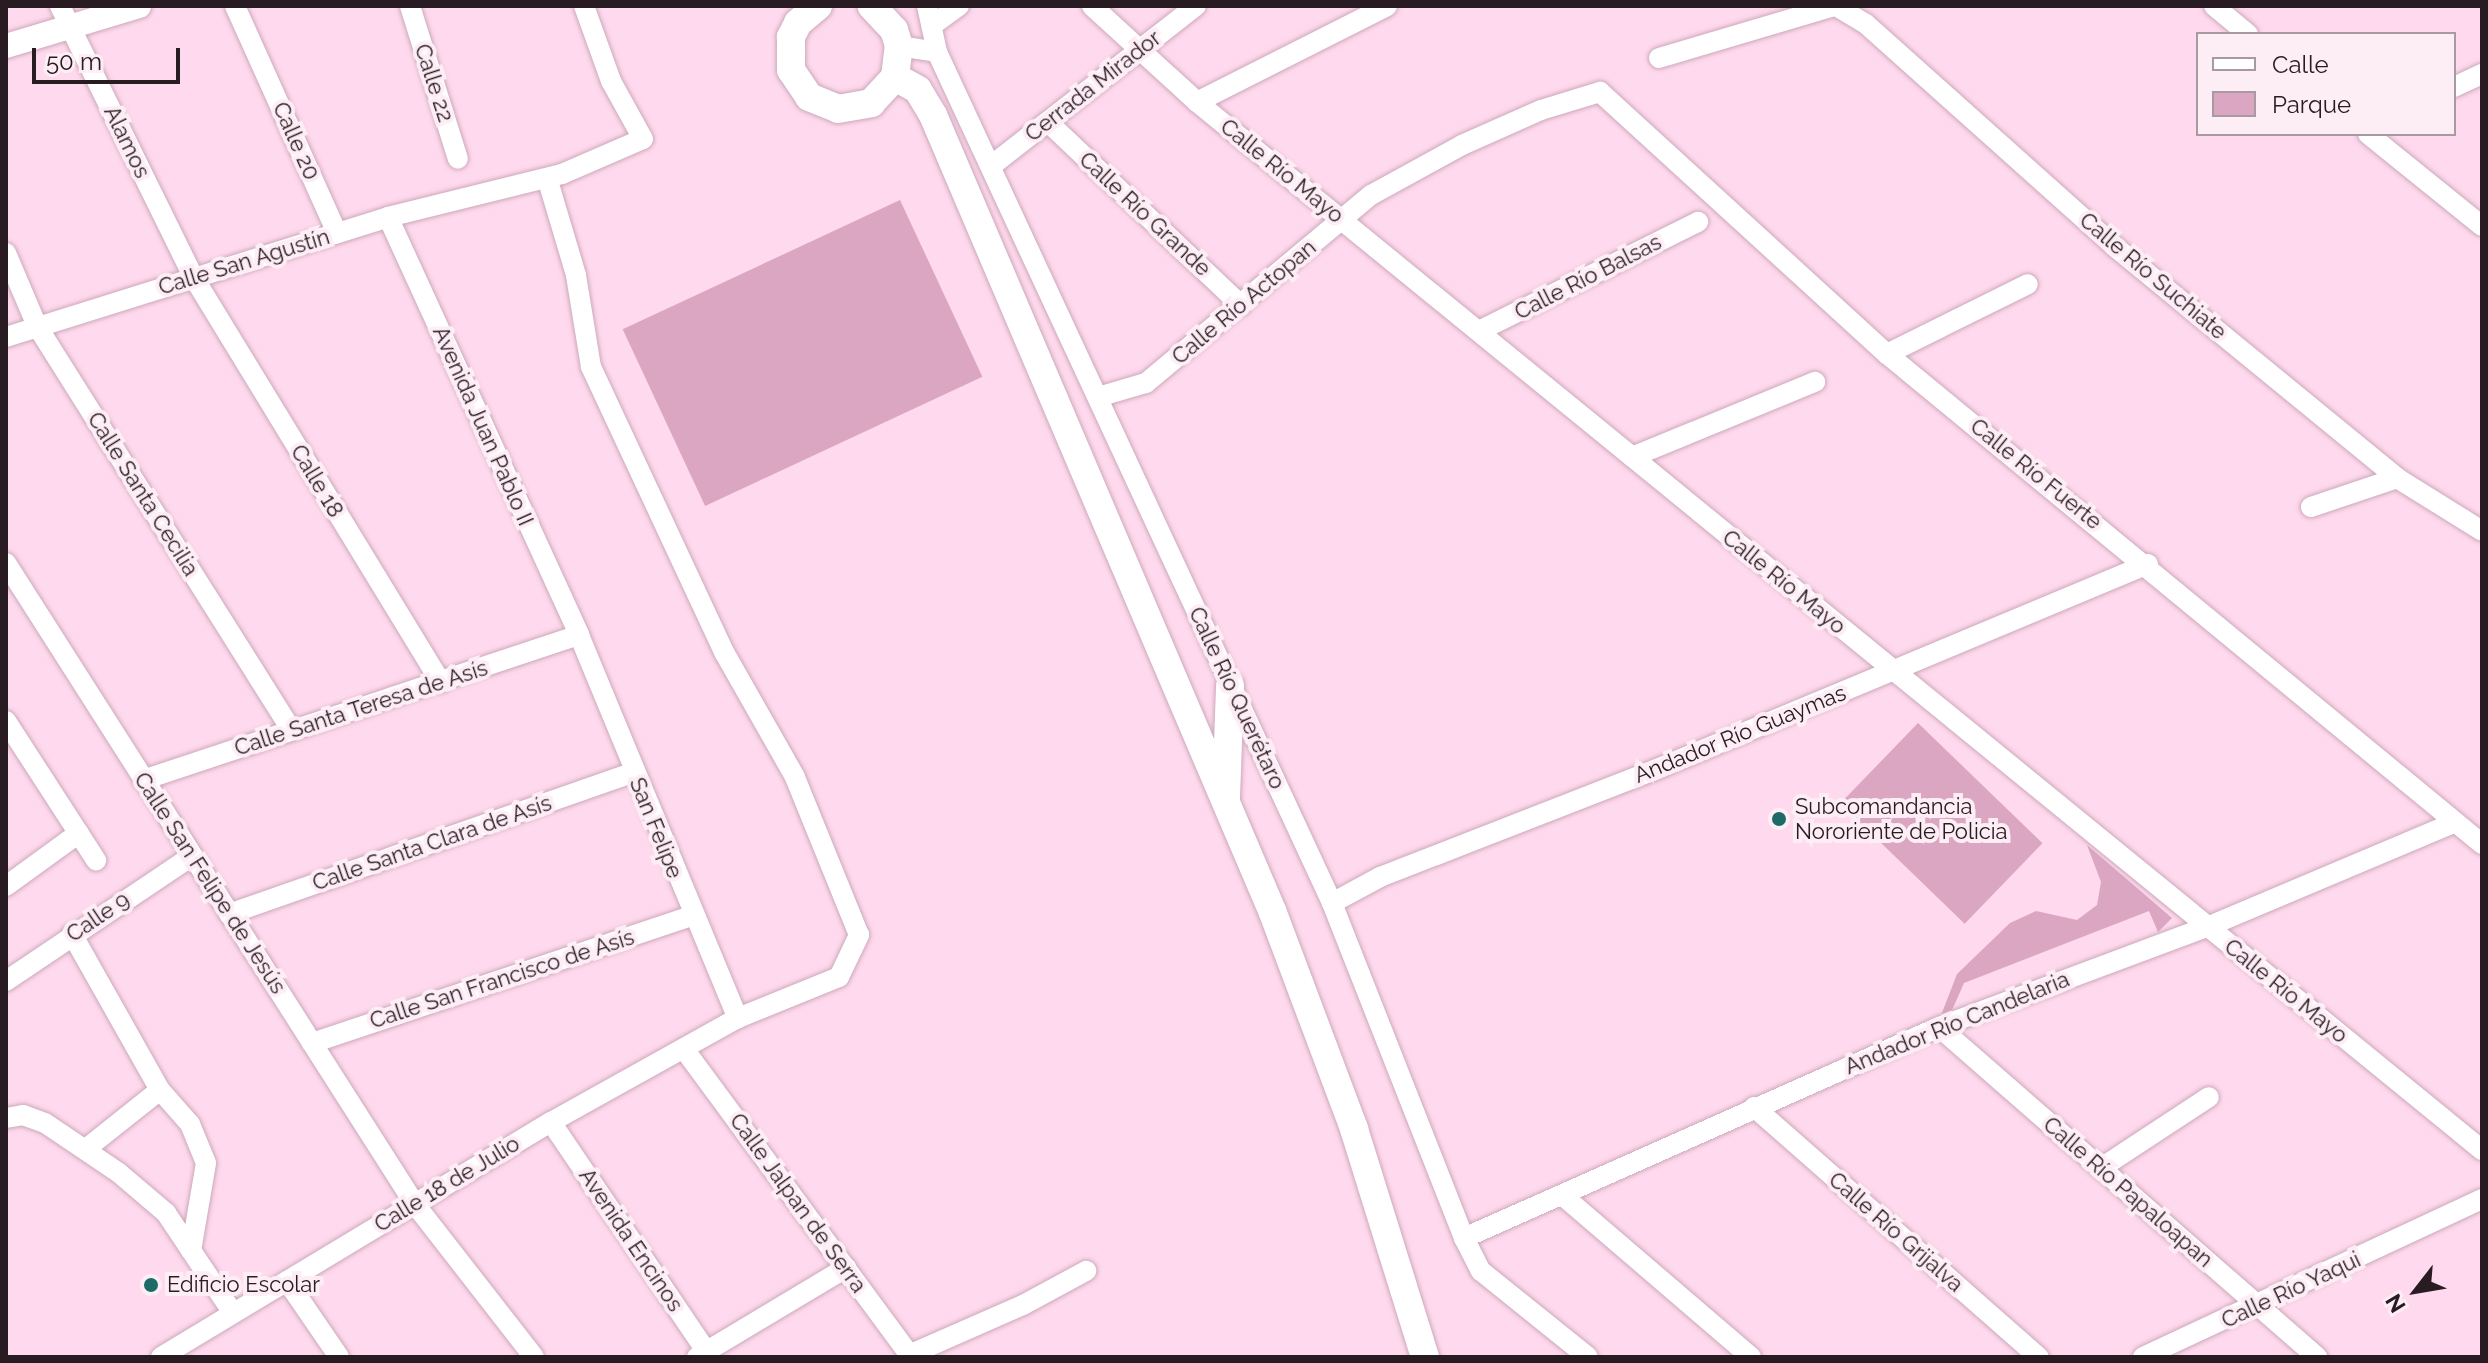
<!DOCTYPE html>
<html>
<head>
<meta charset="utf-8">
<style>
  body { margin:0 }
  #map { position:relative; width:2488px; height:1363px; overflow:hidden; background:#ffd9ed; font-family:Raleway,sans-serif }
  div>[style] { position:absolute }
  .green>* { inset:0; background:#daa6c2; transform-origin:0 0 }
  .roads { filter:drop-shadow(0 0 2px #cda9bc) drop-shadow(0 0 2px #cda9bc) }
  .minor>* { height:20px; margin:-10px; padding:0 10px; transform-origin:10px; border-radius:10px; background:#fff }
  .tertiary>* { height:24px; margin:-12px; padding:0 12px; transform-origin:12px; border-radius:12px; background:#fff }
  .secondary>* { height:28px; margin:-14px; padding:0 14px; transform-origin:14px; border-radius:14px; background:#fff }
  .dots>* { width:22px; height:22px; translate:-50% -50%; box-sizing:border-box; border:4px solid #fdeef6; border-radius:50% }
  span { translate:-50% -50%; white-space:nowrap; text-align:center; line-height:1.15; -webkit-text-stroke:8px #fdeef6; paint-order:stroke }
  .street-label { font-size:22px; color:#291b22 }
  .poi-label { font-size:22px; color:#291b22 }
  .left { translate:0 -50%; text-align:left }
  .frame { position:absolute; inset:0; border:8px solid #291b22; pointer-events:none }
  .legend { position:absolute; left:2196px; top:32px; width:260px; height:104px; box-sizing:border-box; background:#fdeef6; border:2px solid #a89aa1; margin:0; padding:10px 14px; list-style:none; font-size:24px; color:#291b22 }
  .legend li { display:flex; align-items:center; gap:16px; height:40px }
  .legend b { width:40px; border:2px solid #a89aa1 }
  .north { position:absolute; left:2376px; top:1251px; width:80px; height:80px; -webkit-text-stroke:6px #fdeef6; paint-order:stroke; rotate:239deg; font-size:22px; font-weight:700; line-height:32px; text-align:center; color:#291b22 }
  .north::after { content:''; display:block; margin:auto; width:28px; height:36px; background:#291b22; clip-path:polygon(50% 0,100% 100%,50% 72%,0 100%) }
  .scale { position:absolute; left:32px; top:48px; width:148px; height:36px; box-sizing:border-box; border:4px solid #291b22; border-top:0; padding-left:10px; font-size:24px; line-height:28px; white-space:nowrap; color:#291b22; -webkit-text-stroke:6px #fdeef6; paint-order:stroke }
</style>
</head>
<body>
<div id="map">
  <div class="green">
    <i style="left:900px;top:200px;width:195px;height:306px;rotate:65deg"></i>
    <i style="left:1918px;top:723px;width:173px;height:112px;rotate:44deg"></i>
    <i style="clip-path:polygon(2087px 845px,2172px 918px,2158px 932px,2149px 911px,1964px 983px,1949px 1017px,1938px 1023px,1957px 974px,2010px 923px,2036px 911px,2077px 920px,2097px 905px,2101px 882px)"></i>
  </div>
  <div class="roads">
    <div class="minor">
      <i style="left:60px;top:6px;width:303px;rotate:63.8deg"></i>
      <i style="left:194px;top:278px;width:474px;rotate:58.6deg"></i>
      <i style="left:235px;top:6px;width:249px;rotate:65.8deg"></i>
      <i style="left:410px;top:6px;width:160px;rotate:72.6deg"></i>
      <i style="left:927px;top:6px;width:47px;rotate:77.7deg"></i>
      <i style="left:937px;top:52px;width:938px;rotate:65.1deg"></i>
      <i style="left:1332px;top:903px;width:360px;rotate:68.5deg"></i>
      <i style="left:1464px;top:1238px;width:37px;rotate:63deg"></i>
      <i style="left:1481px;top:1271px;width:137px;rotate:38.8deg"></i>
      <i style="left:1092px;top:6px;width:142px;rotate:42.4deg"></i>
      <i style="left:1197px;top:102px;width:1658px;rotate:39.2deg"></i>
      <i style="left:1836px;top:6px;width:35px;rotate:31deg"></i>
      <i style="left:1866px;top:24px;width:333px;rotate:41.8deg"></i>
      <i style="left:2114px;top:246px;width:366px;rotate:39.3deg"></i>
      <i style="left:2397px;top:478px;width:100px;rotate:31.9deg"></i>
      <i style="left:2214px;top:6px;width:44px;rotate:39.5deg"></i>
      <i style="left:934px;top:24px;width:31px;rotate:-36deg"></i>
      <i style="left:899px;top:46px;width:38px;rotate:9deg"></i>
      <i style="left:1659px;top:58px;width:183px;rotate:-16.5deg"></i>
      <i style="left:2454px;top:87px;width:31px;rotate:-25deg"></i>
      <i style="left:1197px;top:102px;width:213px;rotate:-26.8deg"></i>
      <i style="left:1049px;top:123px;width:265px;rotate:43.5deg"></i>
      <i style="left:2368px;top:134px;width:146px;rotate:38.9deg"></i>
      <i style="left:991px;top:166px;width:260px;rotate:-38deg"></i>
      <i style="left:388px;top:217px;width:460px;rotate:65.4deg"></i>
      <i style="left:579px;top:635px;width:415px;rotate:67.5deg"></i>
      <i style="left:6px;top:253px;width:79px;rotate:67deg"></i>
      <i style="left:37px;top:326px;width:476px;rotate:57.8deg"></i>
      <i style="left:1479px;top:331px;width:245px;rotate:-26.5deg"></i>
      <i style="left:6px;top:337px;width:400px;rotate:-17.4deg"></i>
      <i style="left:388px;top:217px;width:179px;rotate:-13.9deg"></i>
      <i style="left:562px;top:174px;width:88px;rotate:-23.4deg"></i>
      <i style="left:643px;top:139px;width:66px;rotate:-118.9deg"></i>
      <i style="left:611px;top:81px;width:80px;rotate:-109.8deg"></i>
      <i style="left:1887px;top:354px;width:157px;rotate:-26.4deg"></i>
      <i style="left:1098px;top:397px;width:50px;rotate:-16.3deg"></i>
      <i style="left:1146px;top:383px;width:293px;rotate:-39.9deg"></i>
      <i style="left:1371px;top:195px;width:104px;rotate:-28.8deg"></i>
      <i style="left:1462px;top:145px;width:86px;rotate:-23.9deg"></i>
      <i style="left:1541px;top:110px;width:62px;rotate:-17deg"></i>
      <i style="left:1600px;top:92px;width:389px;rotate:42.4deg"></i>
      <i style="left:1887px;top:354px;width:771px;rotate:39.47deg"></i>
      <i style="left:1632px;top:457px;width:198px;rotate:-22.3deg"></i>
      <i style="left:2311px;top:507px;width:91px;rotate:-18.6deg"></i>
      <i style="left:6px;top:563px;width:759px;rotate:57.48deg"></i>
      <i style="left:414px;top:1203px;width:195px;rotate:52.1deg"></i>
      <i style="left:6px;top:721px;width:166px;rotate:57.1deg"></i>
      <i style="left:143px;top:780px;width:459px;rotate:-18.4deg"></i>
      <i style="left:6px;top:886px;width:90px;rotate:-36deg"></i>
      <i style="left:1332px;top:903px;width:55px;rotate:-28.4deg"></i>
      <i style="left:1380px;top:877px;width:297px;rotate:-21.3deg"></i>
      <i style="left:1657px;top:769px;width:532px;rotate:-22.66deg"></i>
      <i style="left:229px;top:914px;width:429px;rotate:-19.3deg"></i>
      <i style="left:72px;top:934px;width:179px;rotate:60.6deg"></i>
      <i style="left:160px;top:1090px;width:45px;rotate:48.6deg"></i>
      <i style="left:190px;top:1124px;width:42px;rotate:67.7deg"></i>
      <i style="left:206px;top:1163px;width:89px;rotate:99.7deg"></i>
      <i style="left:6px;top:981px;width:224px;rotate:-33.9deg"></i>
      <i style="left:1939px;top:1027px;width:502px;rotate:41.12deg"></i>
      <i style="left:312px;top:1043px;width:401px;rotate:-18.5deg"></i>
      <i style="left:684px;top:1049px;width:383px;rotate:53.6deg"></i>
      <i style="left:1754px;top:1107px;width:379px;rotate:41.3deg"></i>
      <i style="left:6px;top:1118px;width:17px;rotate:-10deg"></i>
      <i style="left:23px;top:1115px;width:23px;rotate:20deg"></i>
      <i style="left:45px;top:1123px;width:89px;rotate:34deg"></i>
      <i style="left:119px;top:1173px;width:62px;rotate:40.4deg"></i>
      <i style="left:166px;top:1213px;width:120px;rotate:56.2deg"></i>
      <i style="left:551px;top:1122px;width:284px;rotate:55.9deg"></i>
      <i style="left:87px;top:1148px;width:93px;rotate:-38.5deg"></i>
      <i style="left:2101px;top:1168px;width:129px;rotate:-33.3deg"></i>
      <i style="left:1562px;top:1195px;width:249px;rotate:40.6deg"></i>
      <i style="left:1464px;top:1238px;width:520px;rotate:-23.95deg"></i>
      <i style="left:1939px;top:1027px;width:286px;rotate:-20.5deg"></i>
      <i style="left:2207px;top:927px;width:269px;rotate:-22.9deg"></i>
      <i style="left:287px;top:1281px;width:92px;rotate:55.6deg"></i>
      <i style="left:909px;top:1355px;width:124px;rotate:-23.7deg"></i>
      <i style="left:1023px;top:1305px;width:72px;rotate:-28.4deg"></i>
      <i style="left:161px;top:1357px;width:455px;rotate:-31.1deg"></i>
      <i style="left:551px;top:1122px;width:214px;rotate:-29.1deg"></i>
      <i style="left:738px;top:1018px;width:109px;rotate:-22.1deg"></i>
      <i style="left:839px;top:977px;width:47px;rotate:-64.5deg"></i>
      <i style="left:859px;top:935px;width:170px;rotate:-112.1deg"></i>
      <i style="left:795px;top:777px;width:144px;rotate:-119.6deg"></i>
      <i style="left:724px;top:652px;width:315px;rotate:-115deg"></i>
      <i style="left:591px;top:367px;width:93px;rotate:-99.3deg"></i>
      <i style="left:576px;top:275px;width:101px;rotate:-106.6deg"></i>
      <i style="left:697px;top:1357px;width:174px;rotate:-30.9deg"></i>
      <i style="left:2143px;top:1357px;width:374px;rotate:-25deg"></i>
    </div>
    <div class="tertiary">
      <i style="left:6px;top:46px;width:139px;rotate:-16.7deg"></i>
    </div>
    <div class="secondary">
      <i style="left:818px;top:6px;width:26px;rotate:140deg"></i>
      <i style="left:798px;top:23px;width:16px;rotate:117deg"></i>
      <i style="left:791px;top:37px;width:33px;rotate:90deg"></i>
      <i style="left:791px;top:70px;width:32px;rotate:56deg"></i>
      <i style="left:809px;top:97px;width:31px;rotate:22deg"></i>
      <i style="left:838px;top:109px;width:34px;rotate:-10deg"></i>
      <i style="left:871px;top:103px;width:35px;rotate:-47deg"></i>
      <i style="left:895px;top:77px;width:31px;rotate:-83deg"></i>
      <i style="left:899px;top:46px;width:17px;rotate:-107deg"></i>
      <i style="left:894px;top:30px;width:33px;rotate:-133deg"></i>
      <i style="left:895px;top:77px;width:26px;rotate:29deg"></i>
      <i style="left:918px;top:90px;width:29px;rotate:59deg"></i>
      <i style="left:933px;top:115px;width:867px;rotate:66.92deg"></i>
      <i style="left:1273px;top:913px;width:231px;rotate:69.4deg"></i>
      <i style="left:1354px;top:1129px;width:239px;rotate:72.7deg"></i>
      <i style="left:1226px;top:797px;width:111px;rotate:-87.9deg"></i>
    </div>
  </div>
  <div class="dots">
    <i style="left:1779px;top:819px;background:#1e6a67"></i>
    <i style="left:151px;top:1285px;background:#1e6a67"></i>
  </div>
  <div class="street-label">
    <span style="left:434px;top:83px;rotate:72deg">Calle 22</span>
    <span style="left:1093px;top:86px;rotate:-38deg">Cerrada Mirador</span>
    <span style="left:296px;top:141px;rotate:66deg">Calle 20</span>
    <span style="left:127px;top:142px;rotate:64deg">Alamos</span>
    <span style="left:1282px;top:171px;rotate:39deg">Calle Río Mayo</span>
    <span style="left:1145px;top:214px;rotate:43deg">Calle Río Grande</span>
    <span style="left:244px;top:262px;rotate:-17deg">Calle San Agustín</span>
    <span style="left:2153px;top:276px;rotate:40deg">Calle Río Suchiate</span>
    <span style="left:1588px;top:277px;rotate:-27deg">Calle Río Balsas</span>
    <span style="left:1244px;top:302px;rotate:-40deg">Calle Río Actopan</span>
    <span style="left:483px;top:426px;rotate:66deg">Avenida Juan Pablo II</span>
    <span style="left:2036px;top:474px;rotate:39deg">Calle Río Fuerte</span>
    <span style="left:317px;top:481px;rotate:59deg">Calle 18</span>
    <span style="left:143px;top:494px;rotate:58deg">Calle Santa Cecilia</span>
    <span style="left:1784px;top:582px;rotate:39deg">Calle Río Mayo</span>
    <span style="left:1237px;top:698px;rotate:65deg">Calle Río Querétaro</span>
    <span style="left:361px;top:708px;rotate:-18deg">Calle Santa Teresa de Asís</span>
    <span style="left:1740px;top:734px;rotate:-22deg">Andador Río Guaymas</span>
    <span style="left:656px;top:828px;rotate:68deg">San Felipe</span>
    <span style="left:432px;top:843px;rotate:-19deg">Calle Santa Clara de Asís</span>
    <span style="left:210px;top:883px;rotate:57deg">Calle San Felipe de Jesús</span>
    <span style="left:98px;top:917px;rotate:-34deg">Calle 9</span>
    <span style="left:502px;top:979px;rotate:-18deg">Calle San Francisco de Asís</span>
    <span style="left:2286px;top:991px;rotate:39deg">Calle Río Mayo</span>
    <span style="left:1957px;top:1023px;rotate:-22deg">Andador Río Candelaria</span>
    <span style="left:447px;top:1184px;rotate:-31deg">Calle 18 de Julio</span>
    <span style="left:2128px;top:1192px;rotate:41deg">Calle Río Papaloapan</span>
    <span style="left:798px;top:1203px;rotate:54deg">Calle Jalpan de Serra</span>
    <span style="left:1896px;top:1232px;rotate:41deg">Calle Río Grijalva</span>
    <span style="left:631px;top:1240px;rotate:56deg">Avenida Encinos</span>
    <span style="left:2291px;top:1290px;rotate:-25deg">Calle Río Yaqui</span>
  </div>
  <div class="poi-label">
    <span class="left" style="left:1795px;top:819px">Subcomandancia<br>Nororiente de Policia</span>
    <span class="left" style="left:167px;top:1285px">Edificio Escolar</span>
  </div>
  <div class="frame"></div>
  <ul class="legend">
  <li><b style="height:10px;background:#fff"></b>Calle</li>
  <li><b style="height:22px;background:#daa6c2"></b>Parque</li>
  </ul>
  <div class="north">N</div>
  <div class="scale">50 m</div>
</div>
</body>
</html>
